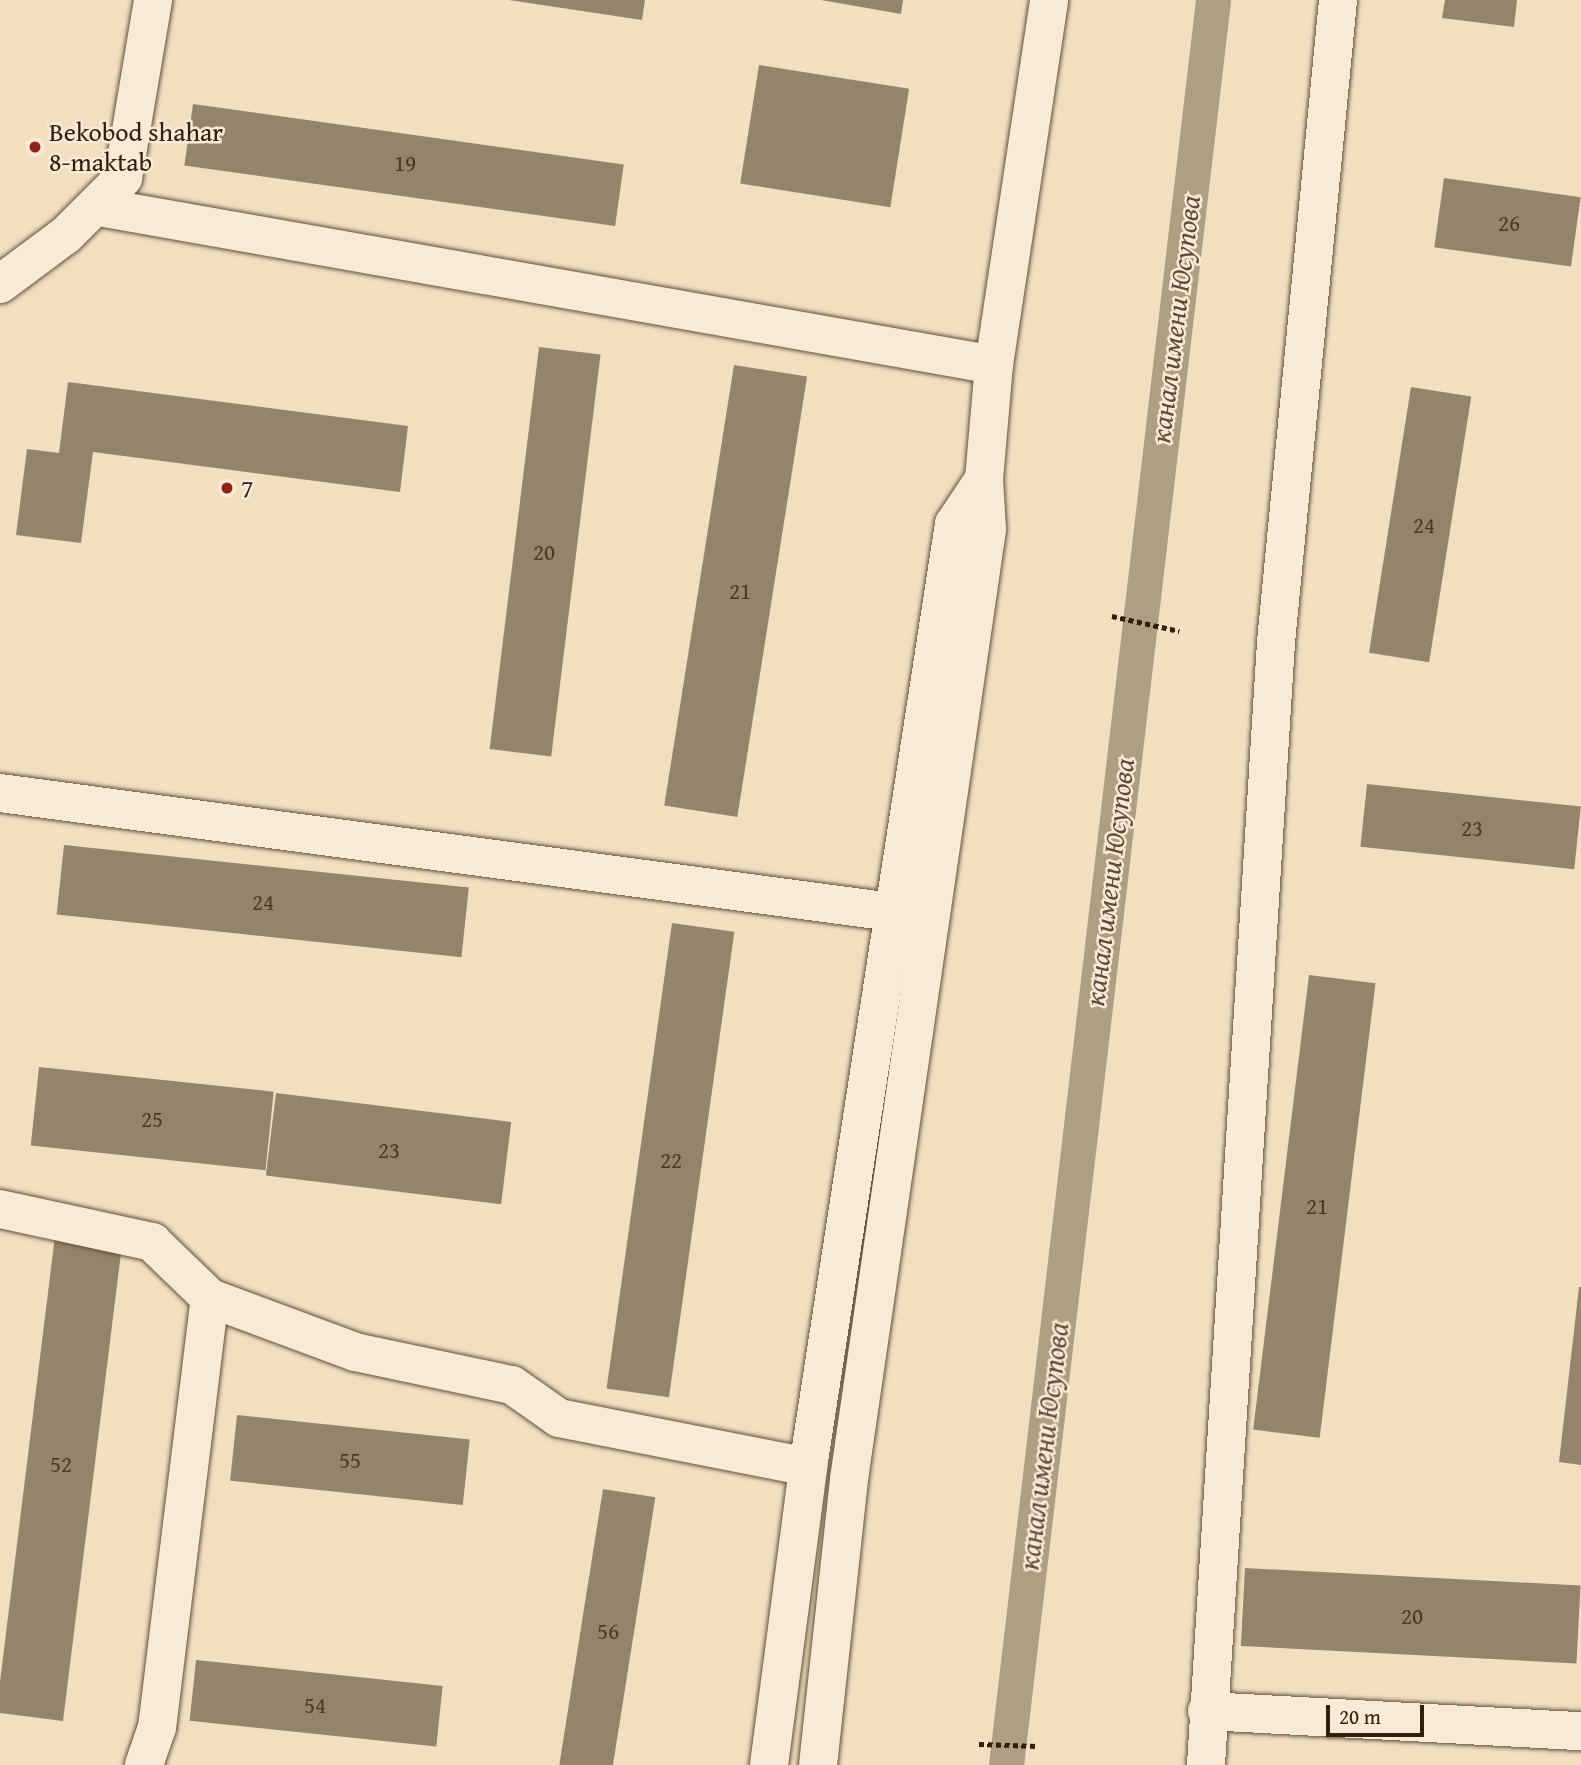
<!DOCTYPE html>
<html>
<head>
<meta charset="utf-8">
<style>
  body { margin:0 }
  #map { position:relative; width:1581px; height:1765px; overflow:hidden; background:#f2dfc0; font-family:"Gentium Book Plus",serif }
  div>[style] { position:absolute }
  .canal>* { height:35px; margin:-17.5px; padding:0 17.5px; transform-origin:17.5px; border-radius:17.5px; background:#b09e83 }
  .building>* { inset:0; background:#95846b; transform-origin:0 0 }
  .path>* { height:4.5px; margin-top:-2.25px; transform-origin:0; background:repeating-linear-gradient(90deg,#30210e 0 5px,transparent 0 8.5px) }
  .roads { filter:drop-shadow(0 0 2px #60503a) drop-shadow(0 0 2px #60503a) }
  .minor>* { height:38px; margin:-19px; padding:0 19px; transform-origin:19px; border-radius:19px; background:#f7ead6 }
  .dots>* { width:19px; height:19px; translate:-50% -50%; box-sizing:border-box; border:4px solid #f7ead6; border-radius:50% }
  span { translate:-50% -50%; white-space:nowrap; text-align:center; line-height:1.15; -webkit-text-stroke:5px #f7ead6; paint-order:stroke }
  .number-label { font-size:23px; color:#493a25 }
  .number-label span { -webkit-text-stroke-width:0 }
  .poi-label { font-size:26px; color:#30210e }
  .left { translate:0 -50%; text-align:left }
  .water-label { font-size:28px; color:#5d4d37; font-style:italic }
  .scale { position:absolute; left:1326px; top:1705px; width:98px; height:32px; box-sizing:border-box; border:4px solid #30210e; border-top:0; padding-left:9px; font-size:21px; line-height:24px; white-space:nowrap; color:#30210e; -webkit-text-stroke:5px #f7ead6; paint-order:stroke }
</style>
</head>
<body>
<div id="map">
  <div class="canal">
    <i style="left:1006px;top:1765px;width:1777px;rotate:-83.31deg"></i>
  </div>
  <div class="building">
    <i style="clip-path:polygon(509px 0,645px 0,642px 20px)"></i>
    <i style="clip-path:polygon(821px 0,903px 0,901px 14px)"></i>
    <i style="clip-path:polygon(1445px 0,1517px 0,1514px 27px,1442px 18px)"></i>
    <i style="left:759px;top:65px;width:152px;height:120px;rotate:9deg"></i>
    <i style="left:193px;top:104px;width:435px;height:62px;rotate:8deg"></i>
    <i style="left:1444px;top:178px;width:138px;height:70px;rotate:8deg"></i>
    <i style="left:539px;top:347px;width:62px;height:405px;rotate:7deg"></i>
    <i style="left:734px;top:365px;width:74px;height:446px;rotate:9deg"></i>
    <i style="clip-path:polygon(68px 382px,408px 426px,400px 492px,93px 452px,81px 543px,16px 535px,27px 449px,59px 453px)"></i>
    <i style="left:1411px;top:387px;width:61px;height:269px;rotate:9deg"></i>
    <i style="left:1367px;top:784px;width:215px;height:63px;rotate:6deg"></i>
    <i style="left:64px;top:845px;width:407px;height:70px;rotate:6deg"></i>
    <i style="left:672px;top:923px;width:63px;height:470px;rotate:8deg"></i>
    <i style="left:1309px;top:975px;width:67px;height:458px;rotate:7deg"></i>
    <i style="left:39px;top:1067px;width:236px;height:79px;rotate:6deg"></i>
    <i style="left:276px;top:1093px;width:237px;height:83px;rotate:7deg"></i>
    <i style="clip-path:polygon(55px 1236px,122px 1245px,63px 1721px,0 1713px,0 1682px)"></i>
    <i style="clip-path:polygon(1579px 1287px,1581px 1287px,1581px 1465px,1559px 1462px)"></i>
    <i style="left:237px;top:1415px;width:234px;height:66px;rotate:6deg"></i>
    <i style="left:603px;top:1489px;width:53px;height:279px;rotate:9deg"></i>
    <i style="left:1245px;top:1568px;width:336px;height:78px;rotate:3deg"></i>
    <i style="left:196px;top:1660px;width:248px;height:61px;rotate:6deg"></i>
  </div>
  <div class="path">
    <i style="left:1112px;top:616px;width:69px;rotate:12.6deg"></i>
    <i style="left:979px;top:1744px;width:59px;rotate:1.9deg"></i>
  </div>
  <div class="roads">
    <div class="minor">
      <i style="left:99px;top:207px;width:909px;rotate:10.01deg"></i>
      <i style="left:0;top:284px;width:82px;rotate:-36.6deg"></i>
      <i style="left:66px;top:235px;width:81px;rotate:-45deg"></i>
      <i style="left:123px;top:178px;width:181px;rotate:-80.4deg"></i>
      <i style="left:0;top:793px;width:900px;rotate:7.6deg"></i>
      <i style="left:0;top:1209px;width:156px;rotate:12.2deg"></i>
      <i style="left:152px;top:1242px;width:81px;rotate:44deg"></i>
      <i style="left:210px;top:1298px;width:155px;rotate:20.4deg"></i>
      <i style="left:355px;top:1352px;width:160px;rotate:11.9deg"></i>
      <i style="left:512px;top:1385px;width:57px;rotate:35.1deg"></i>
      <i style="left:559px;top:1418px;width:254px;rotate:11.1deg"></i>
      <i style="left:1207px;top:1711px;width:375px;rotate:3.1deg"></i>
      <i style="left:144px;top:1765px;width:39px;rotate:-71deg"></i>
      <i style="left:157px;top:1728px;width:433px;rotate:-83deg"></i>
      <i style="left:769px;top:1765px;width:301px;rotate:-82.5deg"></i>
      <i style="left:808px;top:1467px;width:954px;rotate:-81.2deg"></i>
      <i style="left:954px;top:524px;width:54px;rotate:-56.3deg"></i>
      <i style="left:818px;top:1765px;width:288px;rotate:-83.8deg"></i>
      <i style="left:849px;top:1479px;width:960px;rotate:-81.73deg"></i>
      <i style="left:987px;top:529px;width:50px;rotate:-93.4deg"></i>
      <i style="left:984px;top:479px;width:114px;rotate:-85deg"></i>
      <i style="left:994px;top:365px;width:369px;rotate:-81.4deg"></i>
      <i style="left:1206px;top:1765px;width:1125px;rotate:-86.43deg"></i>
      <i style="left:1276px;top:642px;width:645px;rotate:-84.48deg"></i>
    </div>
  </div>
  <div class="dots">
    <i style="left:35px;top:147px;background:#8f2418"></i>
    <i style="left:227px;top:488px;background:#8f2418"></i>
  </div>
  <div class="number-label">
    <span style="left:405px;top:163px">19</span>
    <span style="left:1509px;top:223px">26</span>
    <span style="left:1424px;top:525px">24</span>
    <span style="left:544px;top:552px">20</span>
    <span style="left:740px;top:591px">21</span>
    <span style="left:1472px;top:828px">23</span>
    <span style="left:263px;top:902px">24</span>
    <span style="left:152px;top:1119px">25</span>
    <span style="left:389px;top:1150px">23</span>
    <span style="left:671px;top:1160px">22</span>
    <span style="left:1317px;top:1206px">21</span>
    <span style="left:350px;top:1460px">55</span>
    <span style="left:61px;top:1464px">52</span>
    <span style="left:1412px;top:1616px">20</span>
    <span style="left:608px;top:1631px">56</span>
    <span style="left:315px;top:1705px">54</span>
  </div>
  <div class="poi-label">
    <span class="left" style="left:49px;top:147px">Bekobod shahar<br>8-maktab</span>
    <span class="left" style="left:241px;top:488px">7</span>
  </div>
  <div class="water-label">
    <span style="left:1175px;top:319px;rotate:-83deg">канал имени Юсупова</span>
    <span style="left:1109px;top:882px;rotate:-83deg">канал имени Юсупова</span>
    <span style="left:1043px;top:1446px;rotate:-83deg">канал имени Юсупова</span>
  </div>
  <div class="scale">20 m</div>
</div>
</body>
</html>
